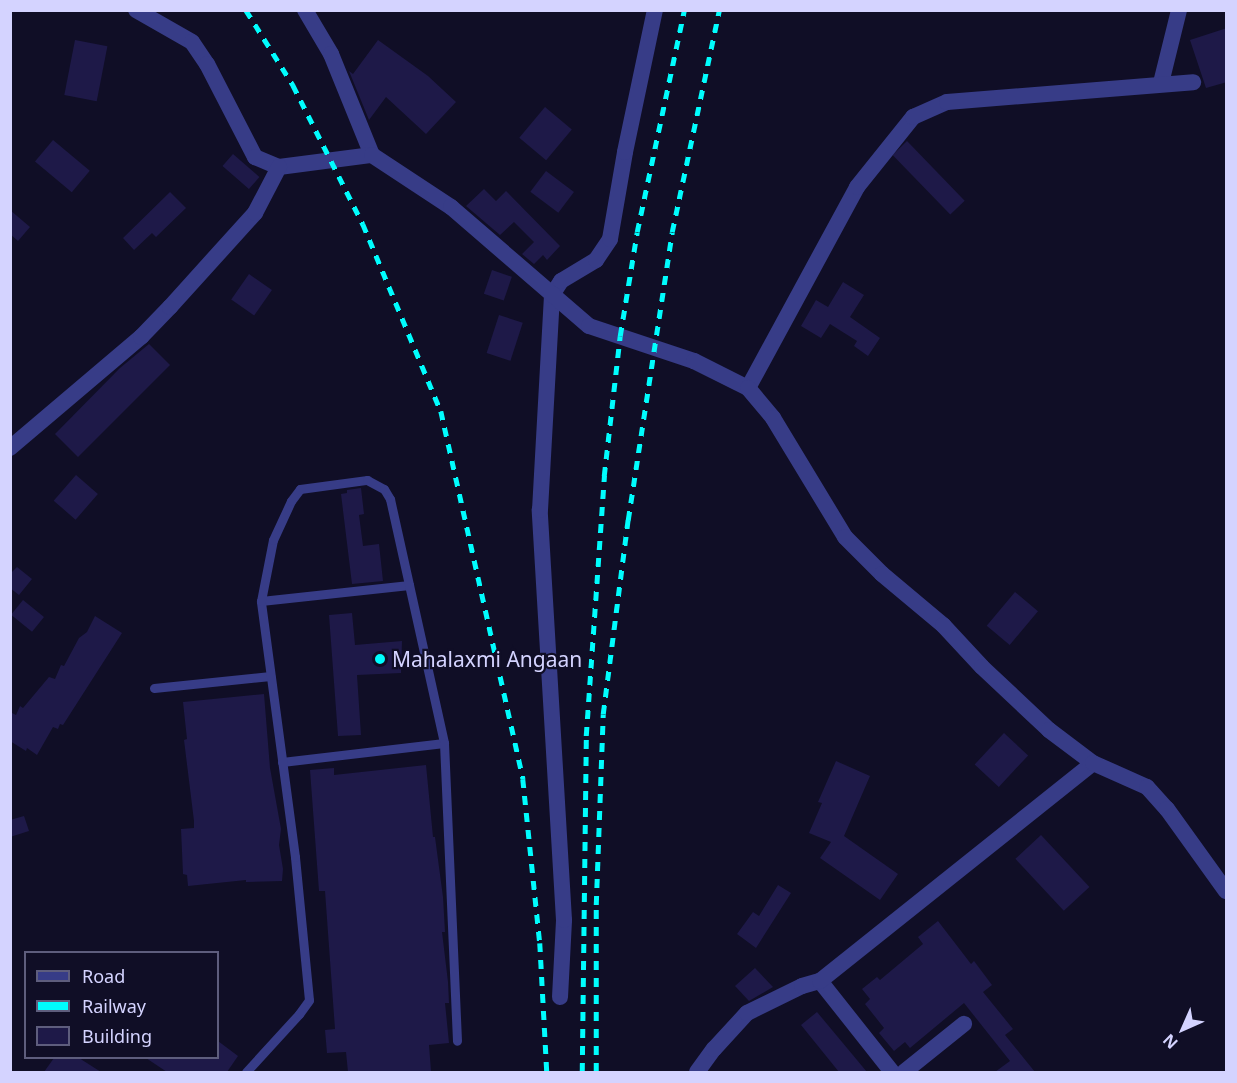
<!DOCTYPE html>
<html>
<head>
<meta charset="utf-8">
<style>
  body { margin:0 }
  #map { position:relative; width:1237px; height:1083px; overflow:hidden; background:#100e26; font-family:"Noto Sans",sans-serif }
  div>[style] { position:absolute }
  .building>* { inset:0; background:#1e1948; transform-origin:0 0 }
  .service>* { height:9px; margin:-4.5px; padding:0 4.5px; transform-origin:4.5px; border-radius:4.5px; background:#373c87 }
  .minor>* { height:16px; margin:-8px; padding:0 8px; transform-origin:8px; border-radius:8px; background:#373c87 }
  .tertiary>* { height:16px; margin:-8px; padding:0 8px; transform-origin:8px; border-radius:8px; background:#373c87 }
  .rail>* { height:4.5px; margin-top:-2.25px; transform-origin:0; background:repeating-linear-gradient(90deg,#00fdfe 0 9px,transparent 0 17px) }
  .dots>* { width:16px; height:16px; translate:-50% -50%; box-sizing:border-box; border:3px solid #100e26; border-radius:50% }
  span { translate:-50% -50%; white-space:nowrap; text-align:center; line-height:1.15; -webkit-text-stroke:4.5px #100e26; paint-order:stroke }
  .poi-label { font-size:21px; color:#d4d3ff }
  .left { translate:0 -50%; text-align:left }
  .frame { position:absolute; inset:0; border:12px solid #d4d3ff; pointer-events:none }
  .legend { position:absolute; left:24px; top:951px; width:195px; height:108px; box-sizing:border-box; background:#100e26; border:2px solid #5e5d7d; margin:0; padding:8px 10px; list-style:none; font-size:18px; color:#d4d3ff }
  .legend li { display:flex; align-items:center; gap:12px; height:30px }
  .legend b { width:30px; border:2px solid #5e5d7d }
  .north { position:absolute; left:1153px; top:999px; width:60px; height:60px; -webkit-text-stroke:4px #100e26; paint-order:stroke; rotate:225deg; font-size:16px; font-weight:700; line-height:24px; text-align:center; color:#d4d3ff }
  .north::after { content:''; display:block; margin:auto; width:21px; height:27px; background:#d4d3ff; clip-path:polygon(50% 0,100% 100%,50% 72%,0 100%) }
</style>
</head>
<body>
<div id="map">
  <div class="building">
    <i style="clip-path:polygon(1227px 28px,1227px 82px,1206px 88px,1190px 40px)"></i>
    <i style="left:75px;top:40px;width:33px;height:56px;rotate:11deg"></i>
    <i style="clip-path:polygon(378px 40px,428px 76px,456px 102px,426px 134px,386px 97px,369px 120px,349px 71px,353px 74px)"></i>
    <i style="left:545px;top:107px;width:35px;height:40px;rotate:40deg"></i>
    <i style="left:53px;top:140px;width:48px;height:28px;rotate:40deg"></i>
    <i style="left:907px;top:141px;width:83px;height:20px;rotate:46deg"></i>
    <i style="left:233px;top:154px;width:35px;height:16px;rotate:41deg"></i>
    <i style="left:546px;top:171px;width:35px;height:26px;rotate:37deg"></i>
    <i style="clip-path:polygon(484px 189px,496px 201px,506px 191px,560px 246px,547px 260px,543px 255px,534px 264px,522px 254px,534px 242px,514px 222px,500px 235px,466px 206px)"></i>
    <i style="clip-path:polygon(170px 192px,186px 208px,156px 237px,152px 233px,134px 250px,123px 238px)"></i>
    <i style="clip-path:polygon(10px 210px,30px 227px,18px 241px,10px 234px)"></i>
    <i style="left:492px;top:270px;width:21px;height:25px;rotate:19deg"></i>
    <i style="left:249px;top:274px;width:28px;height:31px;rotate:35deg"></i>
    <i style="clip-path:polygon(843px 282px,864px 295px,850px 317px,880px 338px,868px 356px,854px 346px,857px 341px,830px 324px,821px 338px,801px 326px,816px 300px,828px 307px)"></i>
    <i style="left:499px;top:315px;width:25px;height:40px;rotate:18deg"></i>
    <i style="clip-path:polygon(149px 344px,170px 365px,78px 457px,55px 434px,120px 368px)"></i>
    <i style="left:76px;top:475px;width:29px;height:34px;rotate:41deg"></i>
    <i style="clip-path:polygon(361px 488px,364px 514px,359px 515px,363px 546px,379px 544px,383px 581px,352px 584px,341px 494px,347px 493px,347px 490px)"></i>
    <i style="clip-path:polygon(17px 567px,32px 579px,19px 595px,10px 588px,10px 574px)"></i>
    <i style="left:1015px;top:592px;width:30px;height:44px;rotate:40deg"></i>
    <i style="left:23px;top:600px;width:27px;height:19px;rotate:39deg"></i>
    <i style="clip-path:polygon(352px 613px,355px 645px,402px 641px,401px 673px,357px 675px,361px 735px,338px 736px,329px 615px)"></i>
    <i style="clip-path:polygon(95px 616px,122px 633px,63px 725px,60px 724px,58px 729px,53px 727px,37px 755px,27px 748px,26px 751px,10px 741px,10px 712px,16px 715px,20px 706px,23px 708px,49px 677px,55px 679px,61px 665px,64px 666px,79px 638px,87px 632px)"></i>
    <i style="clip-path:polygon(264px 694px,270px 768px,281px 829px,279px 845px,283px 869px,282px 881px,246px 882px,246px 880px,188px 886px,187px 875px,183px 874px,181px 829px,194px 828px,194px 821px,184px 740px,187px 739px,183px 702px)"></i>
    <i style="left:1004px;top:733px;width:33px;height:43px;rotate:43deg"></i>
    <i style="clip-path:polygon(836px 761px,870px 776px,844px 836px,898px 874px,880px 900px,820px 858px,831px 842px,809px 833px,822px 803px,818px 802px)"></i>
    <i style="clip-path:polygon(426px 765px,433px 837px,435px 837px,443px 897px,445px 932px,442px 932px,448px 982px,449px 1003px,445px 1003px,449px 1043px,429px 1045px,431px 1071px,348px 1072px,346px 1052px,327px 1053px,325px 1030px,335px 1029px,325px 891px,319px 891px,310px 770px,334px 768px,334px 775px)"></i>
    <i style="clip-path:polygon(24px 816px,29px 831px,10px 837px,10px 820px)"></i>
    <i style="left:1041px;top:835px;width:71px;height:35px;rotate:47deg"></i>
    <i style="clip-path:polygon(778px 885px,791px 893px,756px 948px,737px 934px,753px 912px,759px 916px)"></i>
    <i style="clip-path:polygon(938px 921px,971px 964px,974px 961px,992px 985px,983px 992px,1013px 1029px,1005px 1035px,1035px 1072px,995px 1072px,1010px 1061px,964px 1003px,910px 1048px,905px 1042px,894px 1051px,879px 1033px,884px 1028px,865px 1004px,870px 999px,862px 989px,877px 977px,880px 980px,923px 944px,918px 937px)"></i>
    <i style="clip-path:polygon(755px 968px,773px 987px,749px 1001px,735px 986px)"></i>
    <i style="clip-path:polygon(817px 1012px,867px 1072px,839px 1072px,801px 1025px)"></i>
    <i style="clip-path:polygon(218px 1041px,238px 1056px,227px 1072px,167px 1072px,146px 1058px,218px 1058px)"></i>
    <i style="clip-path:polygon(54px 1058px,79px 1058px,101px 1072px,44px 1072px)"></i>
  </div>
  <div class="service">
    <i style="left:261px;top:601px;width:149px;rotate:-6.2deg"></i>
    <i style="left:154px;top:688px;width:117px;rotate:-5.9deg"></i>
    <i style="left:282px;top:762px;width:163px;rotate:-6.7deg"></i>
    <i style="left:246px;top:1072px;width:79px;rotate:-47.6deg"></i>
    <i style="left:299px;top:1014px;width:17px;rotate:-54deg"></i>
    <i style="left:309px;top:1000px;width:144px;rotate:-95.6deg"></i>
    <i style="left:295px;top:857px;width:258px;rotate:-97.6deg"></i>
    <i style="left:261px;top:601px;width:62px;rotate:-78.9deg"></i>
    <i style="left:273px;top:540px;width:43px;rotate:-65.2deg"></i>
    <i style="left:291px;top:501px;width:15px;rotate:-53deg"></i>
    <i style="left:300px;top:489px;width:68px;rotate:-7.7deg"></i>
    <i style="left:367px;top:480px;width:19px;rotate:28deg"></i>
    <i style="left:384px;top:489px;width:12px;rotate:59deg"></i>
    <i style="left:390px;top:499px;width:250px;rotate:77.5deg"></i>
    <i style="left:444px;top:743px;width:298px;rotate:87.5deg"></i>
  </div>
  <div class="minor">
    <i style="left:305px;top:10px;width:51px;rotate:59.4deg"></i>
    <i style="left:331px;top:54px;width:109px;rotate:67.9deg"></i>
    <i style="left:1161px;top:83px;width:75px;rotate:-76.1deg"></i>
    <i style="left:748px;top:388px;width:229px;rotate:-61.5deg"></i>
    <i style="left:857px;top:187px;width:90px;rotate:-51.3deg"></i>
    <i style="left:913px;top:117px;width:37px;rotate:-24deg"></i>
    <i style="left:947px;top:102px;width:247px;rotate:-4.6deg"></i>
    <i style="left:820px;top:981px;width:116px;rotate:51.6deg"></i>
    <i style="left:560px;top:997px;width:77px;rotate:-87deg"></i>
    <i style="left:564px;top:920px;width:411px;rotate:-93.4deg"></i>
    <i style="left:540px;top:510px;width:215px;rotate:-86.8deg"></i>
    <i style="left:552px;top:295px;width:17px;rotate:-57deg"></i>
    <i style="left:561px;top:281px;width:41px;rotate:-31deg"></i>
    <i style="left:596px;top:260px;width:25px;rotate:-56deg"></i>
    <i style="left:610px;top:239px;width:88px;rotate:-80.2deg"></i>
    <i style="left:625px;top:152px;width:145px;rotate:-78.1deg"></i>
    <i style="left:697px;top:1072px;width:29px;rotate:-54deg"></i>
    <i style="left:714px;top:1049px;width:49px;rotate:-47.5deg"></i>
    <i style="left:747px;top:1013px;width:61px;rotate:-26.1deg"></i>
    <i style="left:802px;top:986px;width:19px;rotate:-16deg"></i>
    <i style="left:820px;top:981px;width:349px;rotate:-38.6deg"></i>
    <i style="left:904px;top:1072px;width:77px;rotate:-38.7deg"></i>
  </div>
  <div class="tertiary">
    <i style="left:136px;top:10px;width:64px;rotate:29.7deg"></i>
    <i style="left:192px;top:42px;width:27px;rotate:56deg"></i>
    <i style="left:207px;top:64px;width:105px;rotate:62.7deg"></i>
    <i style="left:255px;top:157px;width:26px;rotate:23deg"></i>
    <i style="left:279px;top:167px;width:94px;rotate:-7.4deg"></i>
    <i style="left:372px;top:155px;width:95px;rotate:33.4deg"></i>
    <i style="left:451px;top:207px;width:182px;rotate:40.8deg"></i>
    <i style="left:589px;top:326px;width:111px;rotate:18.4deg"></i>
    <i style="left:694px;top:361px;width:60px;rotate:26.6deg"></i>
    <i style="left:748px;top:388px;width:39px;rotate:50deg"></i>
    <i style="left:773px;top:418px;width:139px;rotate:58.8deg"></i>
    <i style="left:845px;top:537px;width:52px;rotate:45deg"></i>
    <i style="left:882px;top:574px;width:80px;rotate:39.9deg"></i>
    <i style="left:943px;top:625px;width:57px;rotate:47.1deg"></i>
    <i style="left:982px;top:667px;width:92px;rotate:43.2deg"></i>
    <i style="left:1049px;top:730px;width:55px;rotate:36.9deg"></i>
    <i style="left:1093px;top:763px;width:59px;rotate:24deg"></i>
    <i style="left:1147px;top:787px;width:30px;rotate:48deg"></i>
    <i style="left:1167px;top:809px;width:101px;rotate:54.3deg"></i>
    <i style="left:10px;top:448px;width:172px;rotate:-40.3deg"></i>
    <i style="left:141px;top:337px;width:42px;rotate:-46deg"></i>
    <i style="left:170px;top:307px;width:127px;rotate:-47.9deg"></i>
    <i style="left:255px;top:213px;width:52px;rotate:-62.4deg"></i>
  </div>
  <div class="rail">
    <i style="left:246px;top:10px;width:89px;rotate:57.9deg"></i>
    <i style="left:293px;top:85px;width:156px;rotate:63.3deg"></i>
    <i style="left:363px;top:224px;width:203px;rotate:67.4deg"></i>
    <i style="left:441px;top:411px;width:377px;rotate:77.4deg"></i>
    <i style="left:523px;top:779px;width:165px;rotate:84.1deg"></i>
    <i style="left:540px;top:943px;width:129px;rotate:86.9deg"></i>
    <i style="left:582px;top:1072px;width:336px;rotate:-89.3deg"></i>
    <i style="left:586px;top:736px;width:261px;rotate:-86deg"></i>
    <i style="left:604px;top:476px;width:141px;rotate:-83.5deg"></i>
    <i style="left:620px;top:336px;width:105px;rotate:-80.7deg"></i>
    <i style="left:637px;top:232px;width:227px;rotate:-78deg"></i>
    <i style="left:596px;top:1072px;width:167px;rotate:-90deg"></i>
    <i style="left:596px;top:905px;width:191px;rotate:-87.9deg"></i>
    <i style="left:603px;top:714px;width:196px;rotate:-82.7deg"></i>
    <i style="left:628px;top:520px;width:291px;rotate:-81.3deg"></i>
    <i style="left:672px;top:232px;width:227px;rotate:-78deg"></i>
  </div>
  <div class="dots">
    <i style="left:380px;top:659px;background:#00fdfe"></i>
  </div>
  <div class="poi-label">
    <span class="left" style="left:392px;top:659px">Mahalaxmi Angaan</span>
  </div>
  <div class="frame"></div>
  <ul class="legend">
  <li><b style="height:8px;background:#373c87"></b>Road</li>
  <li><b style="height:8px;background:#00fdfe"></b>Railway</li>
  <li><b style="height:16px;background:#1e1948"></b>Building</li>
  </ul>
  <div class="north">N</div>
</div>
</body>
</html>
